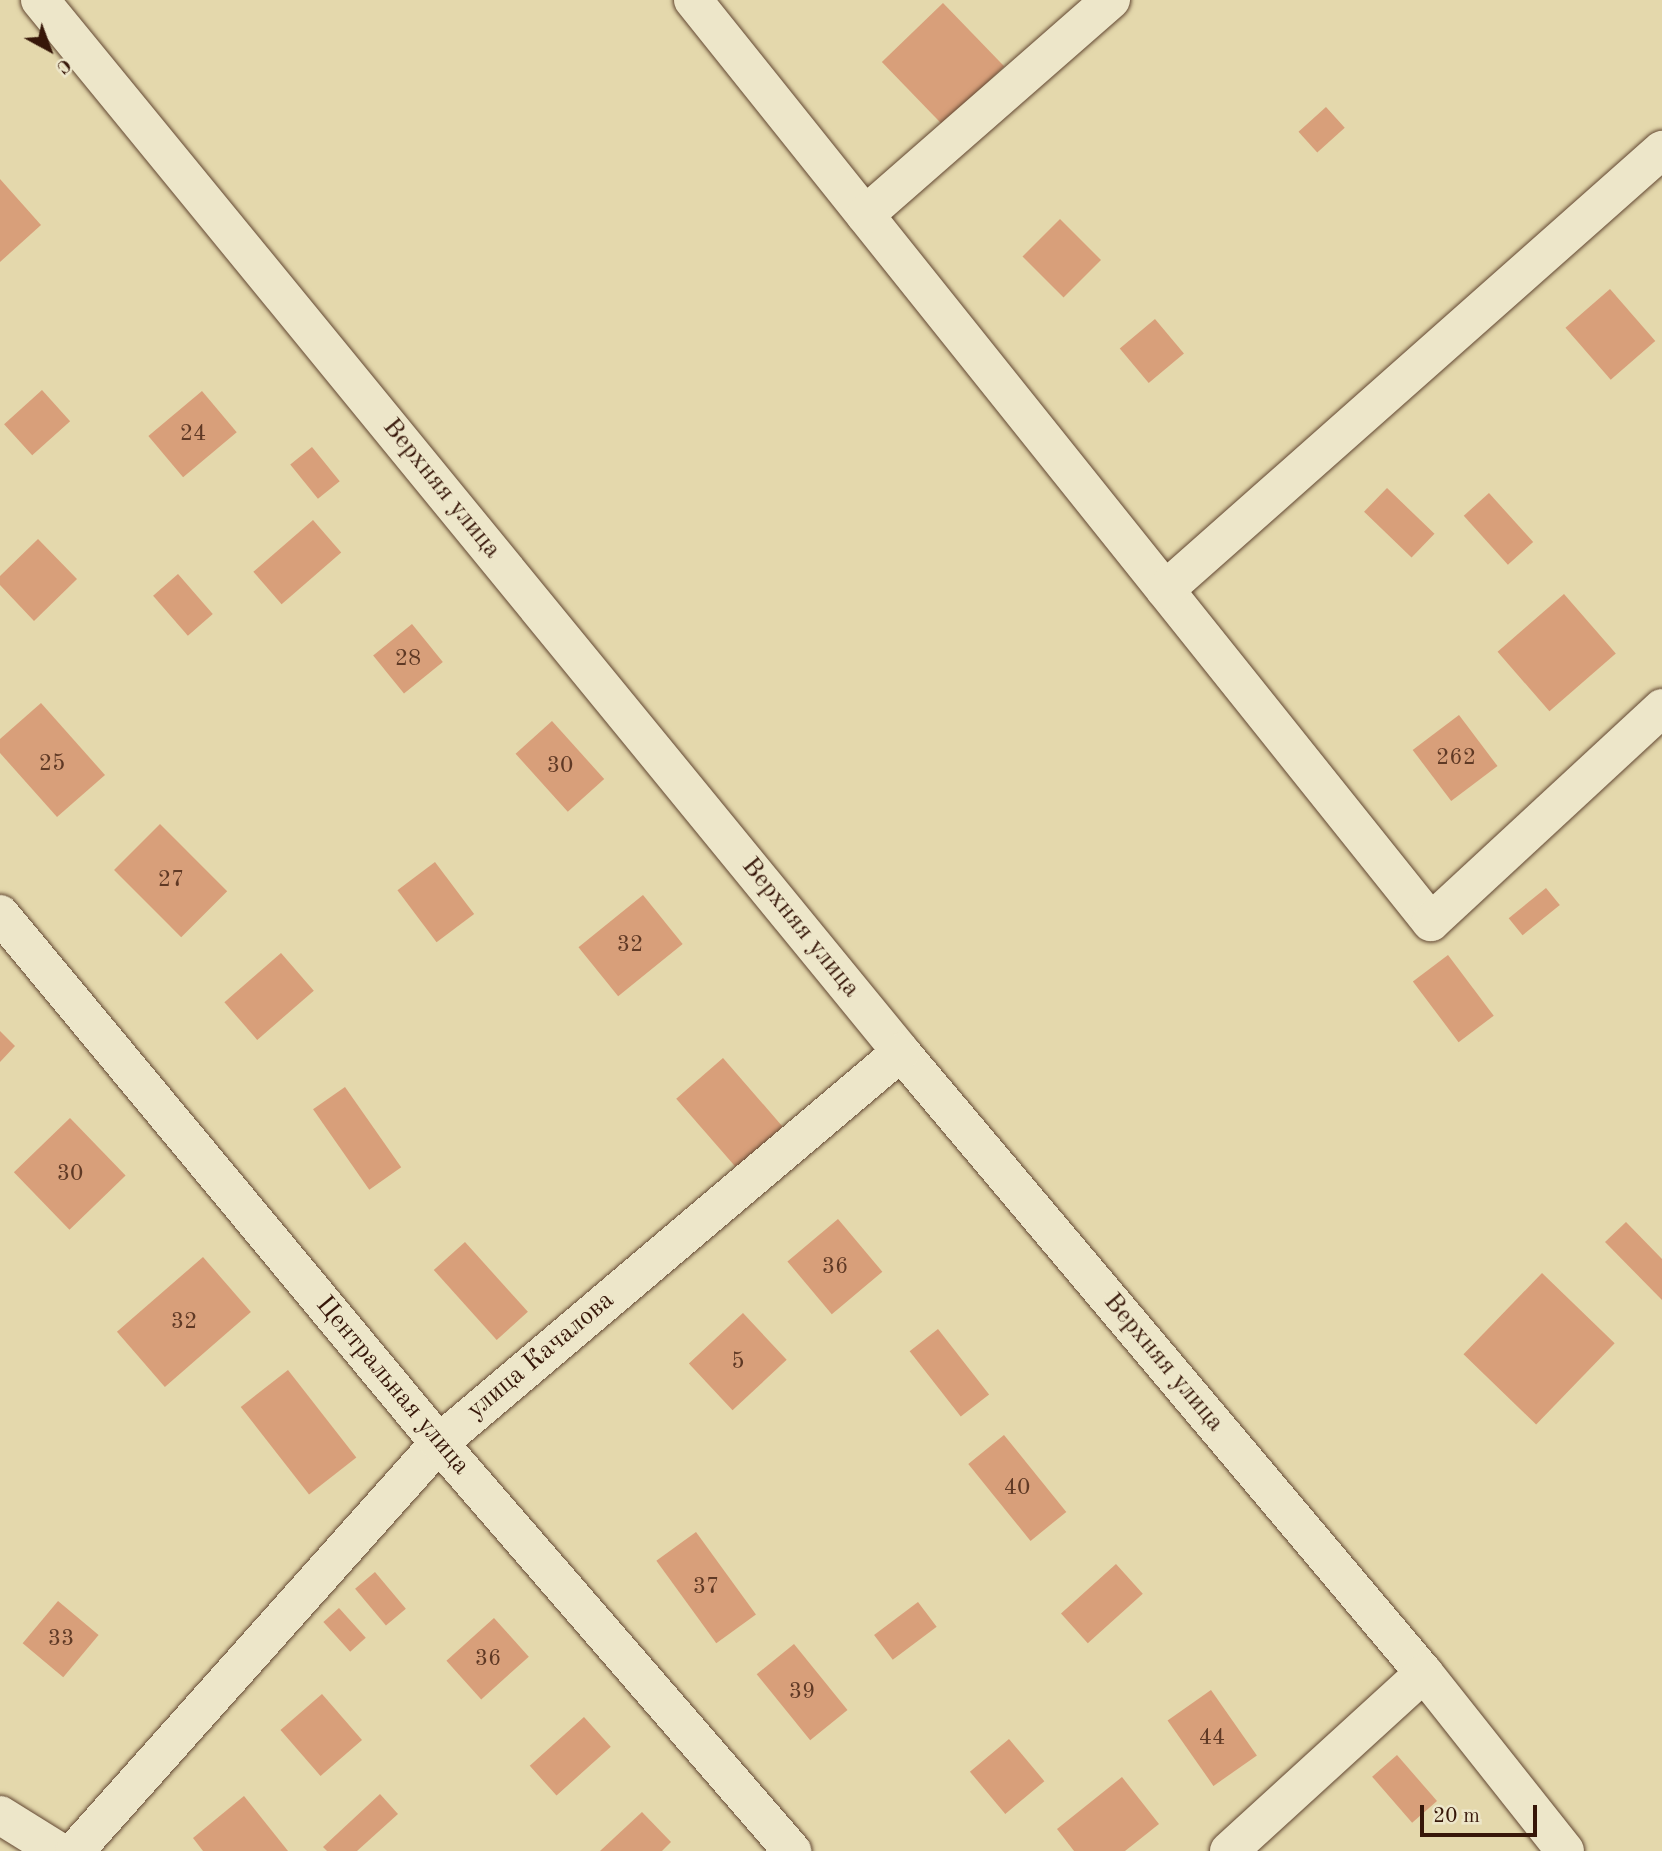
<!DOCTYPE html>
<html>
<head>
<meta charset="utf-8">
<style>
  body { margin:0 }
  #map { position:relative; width:1662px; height:1851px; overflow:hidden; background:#e4d8ac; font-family:"Old Standard TT",serif }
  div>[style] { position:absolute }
  .building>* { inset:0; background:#d89f7a; transform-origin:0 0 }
  .roads { filter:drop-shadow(0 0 2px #624732) drop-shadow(0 0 2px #624732) }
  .minor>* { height:38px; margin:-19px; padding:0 19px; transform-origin:19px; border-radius:19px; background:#ede6c9 }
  span { translate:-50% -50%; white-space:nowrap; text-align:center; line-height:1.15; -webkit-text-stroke:6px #ede6c9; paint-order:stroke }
  .number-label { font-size:23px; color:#5f3925 }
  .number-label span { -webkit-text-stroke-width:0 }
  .street-label { font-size:26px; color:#371709 }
  .north { position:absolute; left:14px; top:14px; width:70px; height:70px; -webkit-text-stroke:5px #ede6c9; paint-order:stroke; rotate:139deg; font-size:19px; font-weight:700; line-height:28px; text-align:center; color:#371709 }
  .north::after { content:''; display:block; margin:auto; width:24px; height:32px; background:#371709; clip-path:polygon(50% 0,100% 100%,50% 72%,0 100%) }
  .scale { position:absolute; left:1420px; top:1805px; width:117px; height:32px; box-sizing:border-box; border:4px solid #371709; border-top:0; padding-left:9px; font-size:21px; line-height:24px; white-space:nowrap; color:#371709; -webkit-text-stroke:5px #ede6c9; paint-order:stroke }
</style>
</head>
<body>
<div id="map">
  <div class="building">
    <i style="left:943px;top:3px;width:88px;height:85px;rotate:46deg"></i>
    <i style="left:1326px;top:107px;width:28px;height:37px;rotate:48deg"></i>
    <i style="clip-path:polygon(0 179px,41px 225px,0 262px)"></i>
    <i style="left:1060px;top:219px;width:58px;height:53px;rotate:45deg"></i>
    <i style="left:1610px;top:289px;width:69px;height:59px;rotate:49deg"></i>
    <i style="left:1155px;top:319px;width:45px;height:46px;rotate:50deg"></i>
    <i style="left:42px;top:390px;width:42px;height:51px;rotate:48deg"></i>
    <i style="left:202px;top:391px;width:54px;height:70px;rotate:50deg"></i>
    <i style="left:312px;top:447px;width:44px;height:28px;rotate:51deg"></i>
    <i style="left:1387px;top:488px;width:66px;height:33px;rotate:44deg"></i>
    <i style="left:1489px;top:493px;width:66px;height:34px;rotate:48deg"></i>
    <i style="left:313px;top:520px;width:43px;height:79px;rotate:49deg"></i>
    <i style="clip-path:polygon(38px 539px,77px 579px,34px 621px,0 585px,0 576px)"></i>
    <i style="left:178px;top:574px;width:53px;height:33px;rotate:49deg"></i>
    <i style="left:1564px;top:594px;width:79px;height:88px;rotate:49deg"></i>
    <i style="left:412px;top:624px;width:49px;height:50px;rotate:51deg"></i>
    <i style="clip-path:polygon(41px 703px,105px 775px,57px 817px,0 753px,0 739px)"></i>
    <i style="left:1459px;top:715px;width:64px;height:58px;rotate:53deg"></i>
    <i style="left:552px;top:721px;width:78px;height:49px;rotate:48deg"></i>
    <i style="left:160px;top:824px;width:95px;height:65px;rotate:45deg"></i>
    <i style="left:435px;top:862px;width:65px;height:47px;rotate:53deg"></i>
    <i style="left:1546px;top:888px;width:22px;height:48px;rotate:51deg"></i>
    <i style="left:643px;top:895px;width:63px;height:83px;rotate:51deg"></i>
    <i style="left:281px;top:953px;width:50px;height:75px;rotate:49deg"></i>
    <i style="left:1448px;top:955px;width:76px;height:44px;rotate:53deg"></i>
    <i style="clip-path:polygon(0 1031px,15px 1046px,0 1062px)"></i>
    <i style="left:723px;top:1058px;width:91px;height:62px;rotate:49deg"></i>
    <i style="left:345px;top:1087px;width:98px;height:39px;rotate:55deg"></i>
    <i style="left:70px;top:1118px;width:80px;height:78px;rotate:46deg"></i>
    <i style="left:838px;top:1219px;width:69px;height:66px;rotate:50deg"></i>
    <i style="clip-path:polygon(1626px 1222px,1662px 1259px,1662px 1300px,1605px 1242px)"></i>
    <i style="left:465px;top:1242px;width:94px;height:42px;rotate:48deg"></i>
    <i style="left:203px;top:1257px;width:73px;height:114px;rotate:49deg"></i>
    <i style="left:1542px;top:1273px;width:101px;height:113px;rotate:44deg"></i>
    <i style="left:743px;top:1313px;width:64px;height:74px;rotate:47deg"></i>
    <i style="left:938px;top:1329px;width:83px;height:36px;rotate:52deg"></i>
    <i style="left:288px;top:1370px;width:111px;height:60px;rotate:52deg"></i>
    <i style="left:1004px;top:1435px;width:99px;height:46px;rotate:51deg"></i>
    <i style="left:696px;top:1532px;width:102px;height:49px;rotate:54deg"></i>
    <i style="left:1116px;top:1564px;width:40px;height:74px;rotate:48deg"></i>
    <i style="left:375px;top:1572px;width:48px;height:26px;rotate:50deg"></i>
    <i style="left:58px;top:1601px;width:53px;height:55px;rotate:40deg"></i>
    <i style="left:918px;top:1602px;width:31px;height:55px;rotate:53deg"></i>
    <i style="left:339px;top:1608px;width:40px;height:21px;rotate:48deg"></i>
    <i style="left:494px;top:1618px;width:52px;height:64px;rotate:48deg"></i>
    <i style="left:794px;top:1644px;width:85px;height:48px;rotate:51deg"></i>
    <i style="left:1211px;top:1690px;width:80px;height:53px;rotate:55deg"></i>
    <i style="left:322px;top:1694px;width:61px;height:55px;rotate:49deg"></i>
    <i style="left:584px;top:1717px;width:40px;height:73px;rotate:48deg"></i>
    <i style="left:1009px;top:1739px;width:55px;height:51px;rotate:50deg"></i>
    <i style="left:1397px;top:1755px;width:61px;height:33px;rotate:49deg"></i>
    <i style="clip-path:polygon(1122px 1777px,1159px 1824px,1125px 1851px,1074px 1851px,1057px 1829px)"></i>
    <i style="clip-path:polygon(380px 1794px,398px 1814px,357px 1851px,327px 1851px,323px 1847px)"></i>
    <i style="clip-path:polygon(244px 1796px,288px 1851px,203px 1851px,193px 1838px)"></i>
    <i style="clip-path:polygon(642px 1812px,671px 1842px,662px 1851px,600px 1851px)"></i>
  </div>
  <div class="roads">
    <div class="minor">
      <i style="left:40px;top:0;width:1359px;rotate:50.7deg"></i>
      <i style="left:901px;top:1052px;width:812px;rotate:49.9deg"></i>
      <i style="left:1424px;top:1673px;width:227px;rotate:51.6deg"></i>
      <i style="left:693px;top:0;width:1181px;rotate:51.33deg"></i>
      <i style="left:1431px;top:922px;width:315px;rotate:-42.8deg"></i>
      <i style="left:865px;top:215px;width:327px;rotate:-41.2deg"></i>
      <i style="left:1165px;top:590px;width:664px;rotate:-41.52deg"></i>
      <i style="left:0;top:914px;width:687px;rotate:50.31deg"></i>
      <i style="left:439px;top:1443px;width:540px;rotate:49.13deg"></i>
      <i style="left:0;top:1815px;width:68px;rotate:31.8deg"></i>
      <i style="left:75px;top:1851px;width:547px;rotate:-48.26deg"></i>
      <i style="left:439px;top:1443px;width:605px;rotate:-40.24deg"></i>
      <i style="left:1229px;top:1851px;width:264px;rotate:-42.4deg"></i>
    </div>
  </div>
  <div class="number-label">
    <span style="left:193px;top:434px">24</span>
    <span style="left:408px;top:659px">28</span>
    <span style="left:1456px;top:758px">262</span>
    <span style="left:52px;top:764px">25</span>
    <span style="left:560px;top:766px">30</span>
    <span style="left:171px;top:880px">27</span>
    <span style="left:630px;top:945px">32</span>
    <span style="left:70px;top:1174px">30</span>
    <span style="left:835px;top:1267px">36</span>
    <span style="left:184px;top:1322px">32</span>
    <span style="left:738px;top:1362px">5</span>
    <span style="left:1017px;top:1488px">40</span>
    <span style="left:706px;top:1587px">37</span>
    <span style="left:61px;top:1639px">33</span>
    <span style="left:488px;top:1659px">36</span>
    <span style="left:802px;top:1692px">39</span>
    <span style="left:1212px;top:1738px">44</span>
  </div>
  <div class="street-label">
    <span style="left:441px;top:489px;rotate:51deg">Верхняя улица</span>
    <span style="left:800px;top:928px;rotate:51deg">Верхняя улица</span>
    <span style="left:541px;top:1356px;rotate:-40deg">улица Качалова</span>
    <span style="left:1163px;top:1363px;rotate:50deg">Верхняя улица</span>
    <span style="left:392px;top:1386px;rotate:50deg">Центральная улица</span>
  </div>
  <div class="north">С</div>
  <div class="scale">20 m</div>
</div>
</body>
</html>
